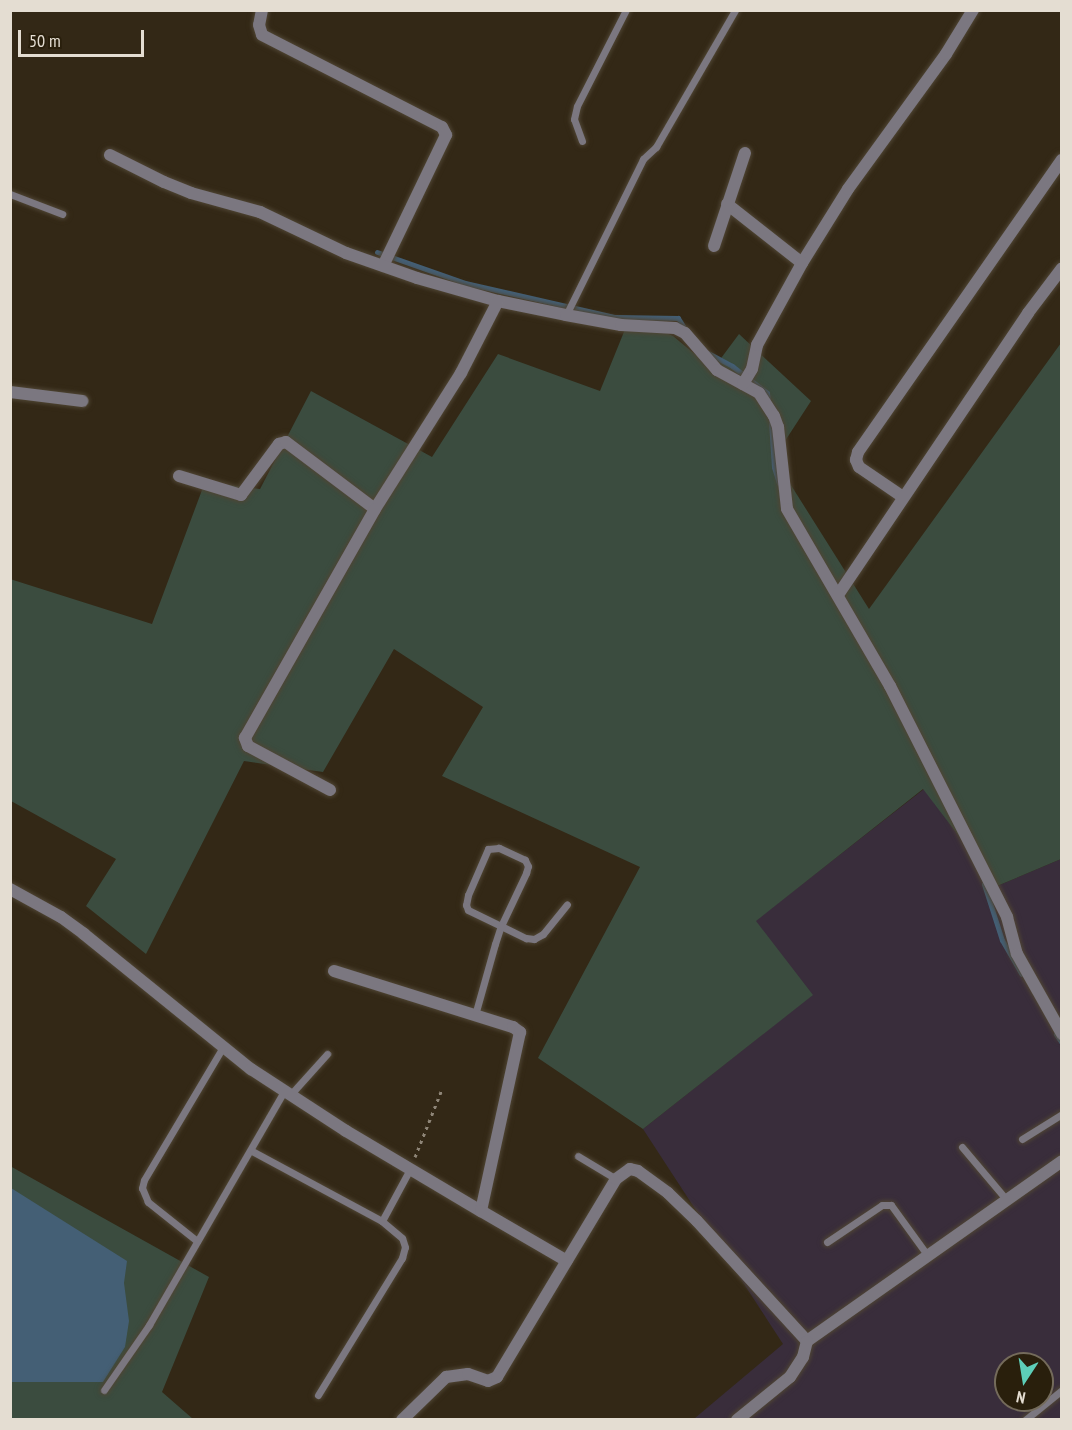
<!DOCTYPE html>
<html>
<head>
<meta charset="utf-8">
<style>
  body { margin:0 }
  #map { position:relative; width:1072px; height:1430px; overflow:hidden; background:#332816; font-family:"PT Sans Narrow",sans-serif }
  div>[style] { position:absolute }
  .industrial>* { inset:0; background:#392d3b }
  .green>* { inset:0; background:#3b4c3f }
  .water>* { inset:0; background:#445f75 }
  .stream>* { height:5px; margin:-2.5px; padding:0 2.5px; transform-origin:2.5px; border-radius:2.5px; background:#445f75 }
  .path>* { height:3px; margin-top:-1.5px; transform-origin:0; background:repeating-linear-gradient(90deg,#8e8577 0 3px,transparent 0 7.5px) }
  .roads { filter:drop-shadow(0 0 2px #4f4534) drop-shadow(0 0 2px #4f4534) }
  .service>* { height:7px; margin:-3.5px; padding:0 3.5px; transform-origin:3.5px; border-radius:3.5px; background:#7b7780 }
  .minor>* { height:12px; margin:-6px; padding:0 6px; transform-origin:6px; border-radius:6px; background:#7b7780 }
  span { translate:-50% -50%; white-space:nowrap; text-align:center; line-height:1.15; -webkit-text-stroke:4.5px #291f0c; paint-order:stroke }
  .frame { position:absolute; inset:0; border:12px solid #e4ddd2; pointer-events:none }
  .north { position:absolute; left:994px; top:1352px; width:60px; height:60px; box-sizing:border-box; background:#291f0c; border:2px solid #746b5b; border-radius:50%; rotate:192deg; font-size:16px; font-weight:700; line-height:24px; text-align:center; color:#e4ddd2 }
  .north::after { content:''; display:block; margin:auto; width:21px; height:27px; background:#5dceb8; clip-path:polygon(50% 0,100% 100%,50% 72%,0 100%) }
  .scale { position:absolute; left:18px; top:30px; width:126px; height:27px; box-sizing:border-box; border:3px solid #e4ddd2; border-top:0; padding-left:8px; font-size:18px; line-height:21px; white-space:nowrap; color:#e4ddd2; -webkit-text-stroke:4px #291f0c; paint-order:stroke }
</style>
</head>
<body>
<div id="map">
  <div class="industrial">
    <i style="clip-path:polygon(evenodd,924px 789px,997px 886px,1061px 859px,1061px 1419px,696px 1419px,695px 1418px,783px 1344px,643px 1129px,812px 995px,755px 921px,924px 789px,1006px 1364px,1042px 1364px,1042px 1400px,1006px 1400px,1006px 1364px)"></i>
  </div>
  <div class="green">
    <i style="clip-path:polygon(630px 317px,673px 336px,713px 369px,739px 334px,811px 401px,785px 441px,789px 482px,869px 609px,1061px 343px,1061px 859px,997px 886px,923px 789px,756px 921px,813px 995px,643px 1129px,538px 1058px,640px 867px,442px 776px,483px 707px,394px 649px,323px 772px,244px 761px,146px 954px,86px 906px,116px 859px,11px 801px,10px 579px,152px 624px,205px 482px,260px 489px,311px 391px,432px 457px,498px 354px,600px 391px)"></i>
    <i style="clip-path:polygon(10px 1166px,209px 1277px,162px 1392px,193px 1419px,11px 1419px)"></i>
  </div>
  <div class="water">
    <i style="clip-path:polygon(11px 1188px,127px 1261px,124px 1283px,129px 1321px,125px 1347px,103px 1382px,11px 1382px)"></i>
  </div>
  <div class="stream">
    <i style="left:377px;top:252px;width:93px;rotate:19.4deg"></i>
    <i style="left:465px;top:283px;width:154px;rotate:12.8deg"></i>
    <i style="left:615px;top:317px;width:63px;rotate:0.9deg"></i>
    <i style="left:678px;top:318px;width:15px;rotate:58deg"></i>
    <i style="left:706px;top:352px;width:30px;rotate:28deg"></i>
    <i style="left:732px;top:366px;width:44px;rotate:37.6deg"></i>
    <i style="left:767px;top:393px;width:7px;rotate:82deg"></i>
    <i style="left:771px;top:421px;width:46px;rotate:86.3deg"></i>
    <i style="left:774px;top:467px;width:17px;rotate:73deg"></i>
    <i style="left:984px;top:884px;width:59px;rotate:72.2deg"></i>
    <i style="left:1002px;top:940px;width:39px;rotate:60deg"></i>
    <i style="left:1056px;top:1034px;width:11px;rotate:56deg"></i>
  </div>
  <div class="path">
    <i style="left:415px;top:1157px;width:73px;rotate:-68.3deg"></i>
  </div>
  <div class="roads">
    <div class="service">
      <i style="left:582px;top:141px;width:23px;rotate:-110deg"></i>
      <i style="left:574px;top:119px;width:13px;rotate:-77deg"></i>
      <i style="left:577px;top:106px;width:108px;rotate:-63deg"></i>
      <i style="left:10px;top:194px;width:56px;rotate:21deg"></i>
      <i style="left:566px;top:315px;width:174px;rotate:-63.7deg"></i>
      <i style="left:643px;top:159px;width:18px;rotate:-43deg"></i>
      <i style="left:656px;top:147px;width:158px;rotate:-60deg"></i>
      <i style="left:475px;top:1015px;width:74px;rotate:-74.3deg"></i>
      <i style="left:495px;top:944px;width:19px;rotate:-72deg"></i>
      <i style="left:501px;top:926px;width:59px;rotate:-64.7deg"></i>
      <i style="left:526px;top:873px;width:7px;rotate:-74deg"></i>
      <i style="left:528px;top:866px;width:7px;rotate:-117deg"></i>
      <i style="left:525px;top:860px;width:29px;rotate:-155deg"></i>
      <i style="left:499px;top:848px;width:11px;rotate:175deg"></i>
      <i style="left:488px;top:849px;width:50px;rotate:113.5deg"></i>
      <i style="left:468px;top:895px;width:10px;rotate:101deg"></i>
      <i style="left:466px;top:905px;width:5px;rotate:68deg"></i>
      <i style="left:468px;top:910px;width:37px;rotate:26deg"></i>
      <i style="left:501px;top:926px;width:28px;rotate:26deg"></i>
      <i style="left:526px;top:938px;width:8px;rotate:7deg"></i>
      <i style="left:534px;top:939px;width:10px;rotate:-29deg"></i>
      <i style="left:543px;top:934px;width:38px;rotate:-51deg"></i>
      <i style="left:291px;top:1094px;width:54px;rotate:-48deg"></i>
      <i style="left:1022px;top:1139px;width:47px;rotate:-32deg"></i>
      <i style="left:962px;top:1147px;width:68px;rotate:49.8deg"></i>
      <i style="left:252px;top:1151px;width:148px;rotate:28.3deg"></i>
      <i style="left:578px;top:1156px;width:44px;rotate:31.2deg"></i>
      <i style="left:197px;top:1241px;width:63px;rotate:-141.5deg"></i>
      <i style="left:148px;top:1202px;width:15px;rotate:-113deg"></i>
      <i style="left:142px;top:1188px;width:8px;rotate:-76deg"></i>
      <i style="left:144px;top:1180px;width:155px;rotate:-59.3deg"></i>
      <i style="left:827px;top:1242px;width:66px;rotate:-33.9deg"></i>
      <i style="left:882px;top:1205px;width:9px"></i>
      <i style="left:891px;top:1205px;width:63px;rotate:54deg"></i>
      <i style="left:104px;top:1390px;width:79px;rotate:-55.3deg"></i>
      <i style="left:149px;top:1325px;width:272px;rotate:-60deg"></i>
      <i style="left:318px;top:1395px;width:161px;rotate:-58.5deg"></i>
      <i style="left:402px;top:1258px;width:11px;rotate:-75deg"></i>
      <i style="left:405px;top:1247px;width:9px;rotate:-108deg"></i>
      <i style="left:402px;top:1238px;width:26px;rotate:-140deg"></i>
      <i style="left:382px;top:1221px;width:59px;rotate:-61.7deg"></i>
      <i style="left:1025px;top:1420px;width:48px;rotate:-39deg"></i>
    </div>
    <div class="minor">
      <i style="left:262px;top:10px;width:15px;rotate:101deg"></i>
      <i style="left:259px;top:25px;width:10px;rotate:73deg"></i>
      <i style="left:262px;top:35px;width:202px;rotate:27.1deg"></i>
      <i style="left:442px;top:127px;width:9px;rotate:63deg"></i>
      <i style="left:446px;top:135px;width:145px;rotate:115.7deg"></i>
      <i style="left:110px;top:155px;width:60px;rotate:26.6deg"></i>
      <i style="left:164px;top:182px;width:29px;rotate:22deg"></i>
      <i style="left:191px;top:193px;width:72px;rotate:15.4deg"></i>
      <i style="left:260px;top:212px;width:95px;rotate:25.5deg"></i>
      <i style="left:346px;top:253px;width:75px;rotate:19.4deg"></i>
      <i style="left:417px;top:278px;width:84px;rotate:15.9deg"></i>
      <i style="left:498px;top:301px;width:69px;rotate:11.6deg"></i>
      <i style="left:566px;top:315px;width:56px;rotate:10.3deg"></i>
      <i style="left:621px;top:325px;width:54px;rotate:3.2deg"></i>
      <i style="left:675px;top:328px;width:11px;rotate:27deg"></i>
      <i style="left:685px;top:333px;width:49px;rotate:49.1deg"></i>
      <i style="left:717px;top:370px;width:48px;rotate:28.7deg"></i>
      <i style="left:759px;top:393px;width:27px;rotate:57deg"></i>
      <i style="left:774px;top:416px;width:12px;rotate:70deg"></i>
      <i style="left:778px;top:427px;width:82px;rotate:83.7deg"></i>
      <i style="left:787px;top:509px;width:205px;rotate:59.8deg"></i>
      <i style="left:890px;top:686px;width:259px;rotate:63.1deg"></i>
      <i style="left:1007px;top:917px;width:38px;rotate:75deg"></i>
      <i style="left:1017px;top:954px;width:92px;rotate:60.6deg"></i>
      <i style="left:727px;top:204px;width:95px;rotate:38.2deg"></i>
      <i style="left:802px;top:263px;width:87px;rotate:-58.1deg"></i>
      <i style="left:848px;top:189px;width:167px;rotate:-54deg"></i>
      <i style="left:946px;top:54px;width:52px;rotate:-58.5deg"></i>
      <i style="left:714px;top:246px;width:98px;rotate:-71.6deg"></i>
      <i style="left:743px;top:384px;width:17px;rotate:-59deg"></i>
      <i style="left:752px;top:369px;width:25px;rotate:-78deg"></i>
      <i style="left:757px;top:345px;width:94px;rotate:-61.2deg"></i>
      <i style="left:10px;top:392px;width:73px;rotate:7.1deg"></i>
      <i style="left:179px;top:476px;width:65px;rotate:17deg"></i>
      <i style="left:241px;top:495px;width:64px;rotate:-53.3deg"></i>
      <i style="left:279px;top:444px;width:7px;rotate:-16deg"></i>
      <i style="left:286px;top:442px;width:111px;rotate:37deg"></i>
      <i style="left:375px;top:509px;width:161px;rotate:-57.7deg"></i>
      <i style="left:461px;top:373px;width:81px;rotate:-62.8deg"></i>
      <i style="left:903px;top:497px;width:53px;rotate:-145.7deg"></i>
      <i style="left:859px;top:467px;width:8px;rotate:-113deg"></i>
      <i style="left:856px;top:460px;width:8px;rotate:-76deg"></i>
      <i style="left:858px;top:452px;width:356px;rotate:-55.1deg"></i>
      <i style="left:838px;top:595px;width:340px;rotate:-56deg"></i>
      <i style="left:1028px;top:313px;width:56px;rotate:-52.9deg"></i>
      <i style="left:330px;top:790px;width:93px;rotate:-151.8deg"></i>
      <i style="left:248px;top:746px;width:9px;rotate:-111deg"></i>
      <i style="left:245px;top:738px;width:263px;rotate:-60.4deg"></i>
      <i style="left:10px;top:889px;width:58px;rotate:28.8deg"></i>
      <i style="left:61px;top:917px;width:29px;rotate:36deg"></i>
      <i style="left:84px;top:934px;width:215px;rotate:39deg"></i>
      <i style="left:251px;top:1069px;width:113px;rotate:33.1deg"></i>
      <i style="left:346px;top:1131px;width:157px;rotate:30.7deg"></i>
      <i style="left:334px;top:971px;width:188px;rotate:17.4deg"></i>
      <i style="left:513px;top:1027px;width:9px;rotate:36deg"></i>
      <i style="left:520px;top:1032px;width:183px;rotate:102.3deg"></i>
      <i style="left:481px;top:1211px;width:99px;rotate:30.2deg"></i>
      <i style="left:402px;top:1420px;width:62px;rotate:-44.3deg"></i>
      <i style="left:446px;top:1377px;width:22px;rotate:-8deg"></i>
      <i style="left:468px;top:1374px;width:21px;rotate:19deg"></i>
      <i style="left:488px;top:1381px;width:10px;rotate:-24deg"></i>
      <i style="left:497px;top:1377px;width:231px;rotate:-59deg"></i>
      <i style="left:616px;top:1179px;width:17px;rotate:-36deg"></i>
      <i style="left:630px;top:1169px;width:8px;rotate:14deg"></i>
      <i style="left:638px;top:1171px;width:37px;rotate:36deg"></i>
      <i style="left:668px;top:1193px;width:40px;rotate:44deg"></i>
      <i style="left:697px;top:1221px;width:163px;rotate:47.5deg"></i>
      <i style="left:807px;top:1341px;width:312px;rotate:-35.2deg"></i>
      <i style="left:737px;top:1420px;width:68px;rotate:-39.1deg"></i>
      <i style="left:790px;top:1377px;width:24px;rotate:-57deg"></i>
      <i style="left:803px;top:1357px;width:16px;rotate:-76deg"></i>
    </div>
  </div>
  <div class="frame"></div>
  <div class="north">N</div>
  <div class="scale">50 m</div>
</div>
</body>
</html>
